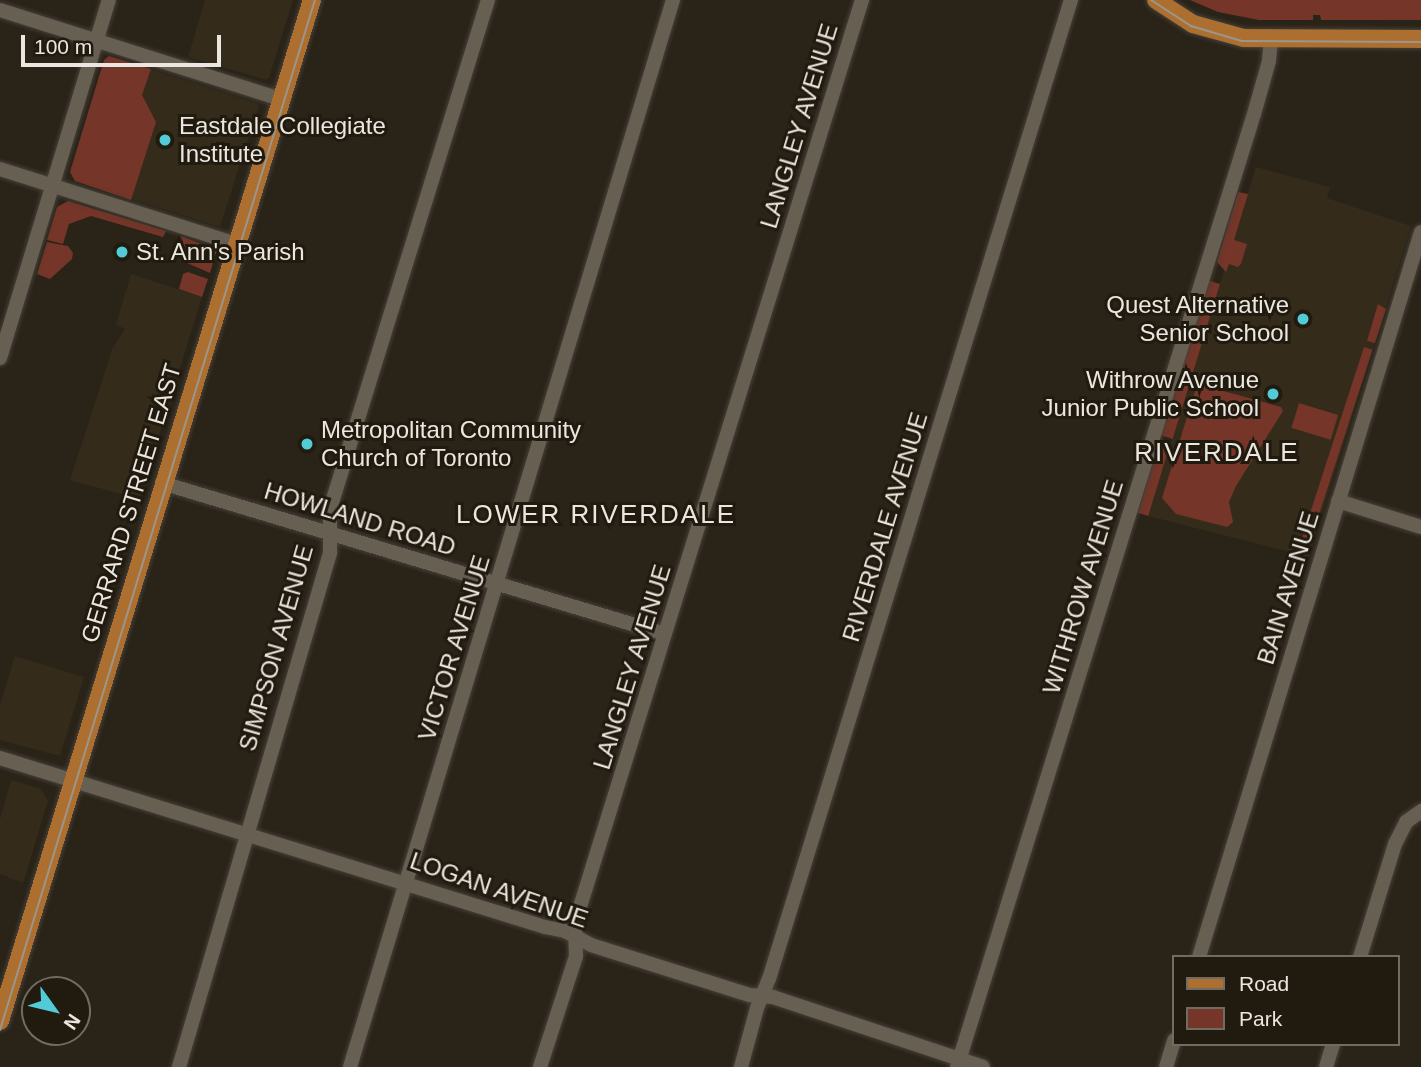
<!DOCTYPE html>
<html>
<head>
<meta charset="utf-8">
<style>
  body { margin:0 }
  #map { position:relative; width:1421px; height:1067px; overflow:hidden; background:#292318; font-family:Helvetica,sans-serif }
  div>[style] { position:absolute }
  .built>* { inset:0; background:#342b1a }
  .green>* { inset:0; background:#753528; transform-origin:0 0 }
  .roads { filter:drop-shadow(0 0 2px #464039) drop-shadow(0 0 2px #464039) }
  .minor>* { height:14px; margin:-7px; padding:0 7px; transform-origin:7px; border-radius:7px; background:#665f52 }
  .major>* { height:18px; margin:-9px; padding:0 9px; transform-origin:9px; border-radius:9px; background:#ad6f2f }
  .tram>* { height:2px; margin:-1px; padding:0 1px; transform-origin:1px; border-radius:1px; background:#9b968d }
  .dots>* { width:19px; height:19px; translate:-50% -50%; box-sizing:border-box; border:4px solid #201a0f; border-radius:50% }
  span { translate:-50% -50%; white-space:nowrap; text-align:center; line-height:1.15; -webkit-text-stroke:6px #201a0f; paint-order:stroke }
  .poi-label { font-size:24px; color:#ebe6df }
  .left { translate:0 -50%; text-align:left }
  .right { translate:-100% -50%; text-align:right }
  .street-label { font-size:24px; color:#ebe6df }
  .neighbourhood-label { font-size:26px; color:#ebe6df; letter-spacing:2px }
  .legend { position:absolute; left:1172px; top:955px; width:228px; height:91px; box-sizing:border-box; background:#201a0f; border:2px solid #716c62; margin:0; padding:9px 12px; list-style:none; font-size:21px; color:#ebe6df }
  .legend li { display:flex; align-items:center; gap:14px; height:35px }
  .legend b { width:35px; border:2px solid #716c62 }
  .north { position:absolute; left:21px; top:976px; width:70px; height:70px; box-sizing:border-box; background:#201a0f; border:2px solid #716c62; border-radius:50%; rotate:124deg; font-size:19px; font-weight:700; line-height:28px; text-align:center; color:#ebe6df }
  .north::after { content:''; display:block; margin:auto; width:24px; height:32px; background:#52cbd7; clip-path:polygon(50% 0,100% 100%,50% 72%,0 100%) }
  .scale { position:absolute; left:21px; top:35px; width:200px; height:32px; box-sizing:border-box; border:4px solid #ebe6df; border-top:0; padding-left:9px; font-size:21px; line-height:24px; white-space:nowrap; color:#ebe6df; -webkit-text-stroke:5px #201a0f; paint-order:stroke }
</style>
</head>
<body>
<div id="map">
  <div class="built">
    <i style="clip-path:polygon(205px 0,293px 0,269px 78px,266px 80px,188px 57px)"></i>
    <i style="clip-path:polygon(109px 56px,259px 104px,220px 227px,75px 181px,70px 172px,104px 60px)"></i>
    <i style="clip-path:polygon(1256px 167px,1330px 187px,1327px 198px,1411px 226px,1309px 557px,1148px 516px)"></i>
    <i style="clip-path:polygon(131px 274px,202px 297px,139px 499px,70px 480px,113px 347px,125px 329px,116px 325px)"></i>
    <i style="clip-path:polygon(15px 656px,84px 677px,60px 756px,0 740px,0 705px)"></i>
    <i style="clip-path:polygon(11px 780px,41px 789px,48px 801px,23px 883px,0 874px,0 819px)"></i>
  </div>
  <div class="green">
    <i style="clip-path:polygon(1190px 0,1421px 0,1421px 20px,1321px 20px,1320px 15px,1313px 15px,1313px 20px,1259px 20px,1218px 12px)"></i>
    <i style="clip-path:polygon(109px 56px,151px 69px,142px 95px,156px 122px,131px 200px,75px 181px,70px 172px,104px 60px)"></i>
    <i style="clip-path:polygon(1238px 192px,1248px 194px,1234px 240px,1247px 244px,1241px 264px,1238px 267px,1229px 264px,1226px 272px,1217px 262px)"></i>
    <i style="clip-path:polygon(68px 201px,166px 231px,163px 237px,91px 216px,69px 224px,63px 244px,47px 240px,57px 207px)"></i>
    <i style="clip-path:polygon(181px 236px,217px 250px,210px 273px,187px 263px)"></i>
    <i style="clip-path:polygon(47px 242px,68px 246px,73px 253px,72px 259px,50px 279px,37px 274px)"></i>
    <i style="clip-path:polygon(188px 272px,208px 279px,202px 297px,179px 289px,183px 274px)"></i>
    <i style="left:1220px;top:284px;width:162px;height:13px;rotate:107deg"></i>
    <i style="clip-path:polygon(1378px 304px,1386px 309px,1375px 343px,1367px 341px)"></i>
    <i style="left:1364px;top:347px;width:9px;height:217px;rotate:18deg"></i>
    <i style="clip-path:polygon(1202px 385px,1281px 407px,1283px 411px,1236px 486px,1229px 502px,1233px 522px,1227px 527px,1176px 514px,1162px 498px,1196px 388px)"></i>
    <i style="left:1299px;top:403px;width:41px;height:26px;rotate:17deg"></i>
    <i style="left:1169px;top:448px;width:71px;height:11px;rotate:107deg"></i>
  </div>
  <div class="roads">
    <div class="minor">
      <i style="left:0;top:10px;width:295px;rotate:17.6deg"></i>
      <i style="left:0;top:169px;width:249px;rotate:17.6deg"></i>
      <i style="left:0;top:358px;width:374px;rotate:-73.1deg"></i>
      <i style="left:162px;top:483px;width:525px;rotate:16.71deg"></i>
      <i style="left:1338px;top:501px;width:87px;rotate:17.4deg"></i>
      <i style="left:0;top:758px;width:571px;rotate:17.23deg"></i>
      <i style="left:545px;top:927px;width:20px;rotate:11deg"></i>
      <i style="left:565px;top:931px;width:30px;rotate:28deg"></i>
      <i style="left:591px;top:945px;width:167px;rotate:17.5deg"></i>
      <i style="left:750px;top:995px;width:23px;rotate:5deg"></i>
      <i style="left:773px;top:997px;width:221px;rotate:18.4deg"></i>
      <i style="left:1199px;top:957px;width:758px;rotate:-72.98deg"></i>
      <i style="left:1360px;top:957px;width:118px;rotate:-72.8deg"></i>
      <i style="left:1395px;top:844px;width:25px;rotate:-63deg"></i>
      <i style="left:1406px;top:822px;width:19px;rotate:-36deg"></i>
      <i style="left:179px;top:1067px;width:536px;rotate:-73.63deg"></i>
      <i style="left:330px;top:553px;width:44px;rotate:-90deg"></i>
      <i style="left:330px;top:509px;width:533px;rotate:-72.76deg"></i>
      <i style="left:350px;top:1067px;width:1115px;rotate:-73.16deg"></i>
      <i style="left:540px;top:1067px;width:117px;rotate:-72deg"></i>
      <i style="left:576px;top:956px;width:33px;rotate:-92deg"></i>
      <i style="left:575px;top:923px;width:967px;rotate:-72.73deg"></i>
      <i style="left:741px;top:1067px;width:61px;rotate:-74.8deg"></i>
      <i style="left:757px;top:1008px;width:31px;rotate:-68deg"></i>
      <i style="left:769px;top:979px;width:1025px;rotate:-72.86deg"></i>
      <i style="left:957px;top:1067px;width:998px;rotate:-72.69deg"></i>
      <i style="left:1254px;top:114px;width:55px;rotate:-74.2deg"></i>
      <i style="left:1269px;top:61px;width:22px;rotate:-85deg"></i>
      <i style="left:1166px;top:1067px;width:28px;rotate:-73deg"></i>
      <i style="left:1326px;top:1067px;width:24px;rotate:-73deg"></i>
    </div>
    <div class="major">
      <i style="left:1156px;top:0;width:44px;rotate:33deg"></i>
      <i style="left:1193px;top:24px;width:53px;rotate:15.4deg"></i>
      <i style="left:1244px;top:38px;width:177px;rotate:0.3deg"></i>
      <i style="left:0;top:1021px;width:1068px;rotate:-73.01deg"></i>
    </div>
  </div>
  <div class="tram">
    <i style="left:1151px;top:0;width:48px;rotate:33deg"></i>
    <i style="left:1191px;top:26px;width:53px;rotate:16.4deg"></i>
    <i style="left:1242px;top:41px;width:179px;rotate:0.3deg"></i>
    <i style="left:0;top:1030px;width:1077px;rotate:-73deg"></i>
  </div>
  <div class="dots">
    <i style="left:165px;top:140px;background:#52cbd7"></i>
    <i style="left:122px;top:252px;background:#52cbd7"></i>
    <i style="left:1303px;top:319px;background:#52cbd7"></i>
    <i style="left:1273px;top:394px;background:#52cbd7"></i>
    <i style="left:307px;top:444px;background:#52cbd7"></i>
  </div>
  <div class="poi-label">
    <span class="left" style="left:179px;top:140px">Eastdale Collegiate<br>Institute</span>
    <span class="left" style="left:136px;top:252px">St. Ann's Parish</span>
    <span class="right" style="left:1289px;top:319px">Quest Alternative<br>Senior School</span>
    <span class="right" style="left:1259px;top:394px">Withrow Avenue<br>Junior Public School</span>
    <span class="left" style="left:321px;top:444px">Metropolitan Community<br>Church of Toronto</span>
  </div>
  <div class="street-label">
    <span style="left:799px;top:126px;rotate:-73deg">LANGLEY AVENUE</span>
    <span style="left:131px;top:503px;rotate:-73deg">GERRARD STREET EAST</span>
    <span style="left:360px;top:519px;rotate:17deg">HOWLAND ROAD</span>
    <span style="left:885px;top:527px;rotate:-73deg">RIVERDALE AVENUE</span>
    <span style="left:1083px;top:587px;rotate:-73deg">WITHROW AVENUE</span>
    <span style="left:1288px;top:588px;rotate:-73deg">BAIN AVENUE</span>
    <span style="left:276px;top:648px;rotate:-74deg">SIMPSON AVENUE</span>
    <span style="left:454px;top:648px;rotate:-73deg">VICTOR AVENUE</span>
    <span style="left:632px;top:667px;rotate:-73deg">LANGLEY AVENUE</span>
    <span style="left:499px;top:890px;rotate:19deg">LOGAN AVENUE</span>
  </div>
  <div class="neighbourhood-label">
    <span style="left:1217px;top:453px">RIVERDALE</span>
    <span style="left:596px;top:515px">LOWER RIVERDALE</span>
  </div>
  <ul class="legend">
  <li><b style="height:9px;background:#ad6f2f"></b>Road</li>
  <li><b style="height:19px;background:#753528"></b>Park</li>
  </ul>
  <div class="north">N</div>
  <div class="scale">100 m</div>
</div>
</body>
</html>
